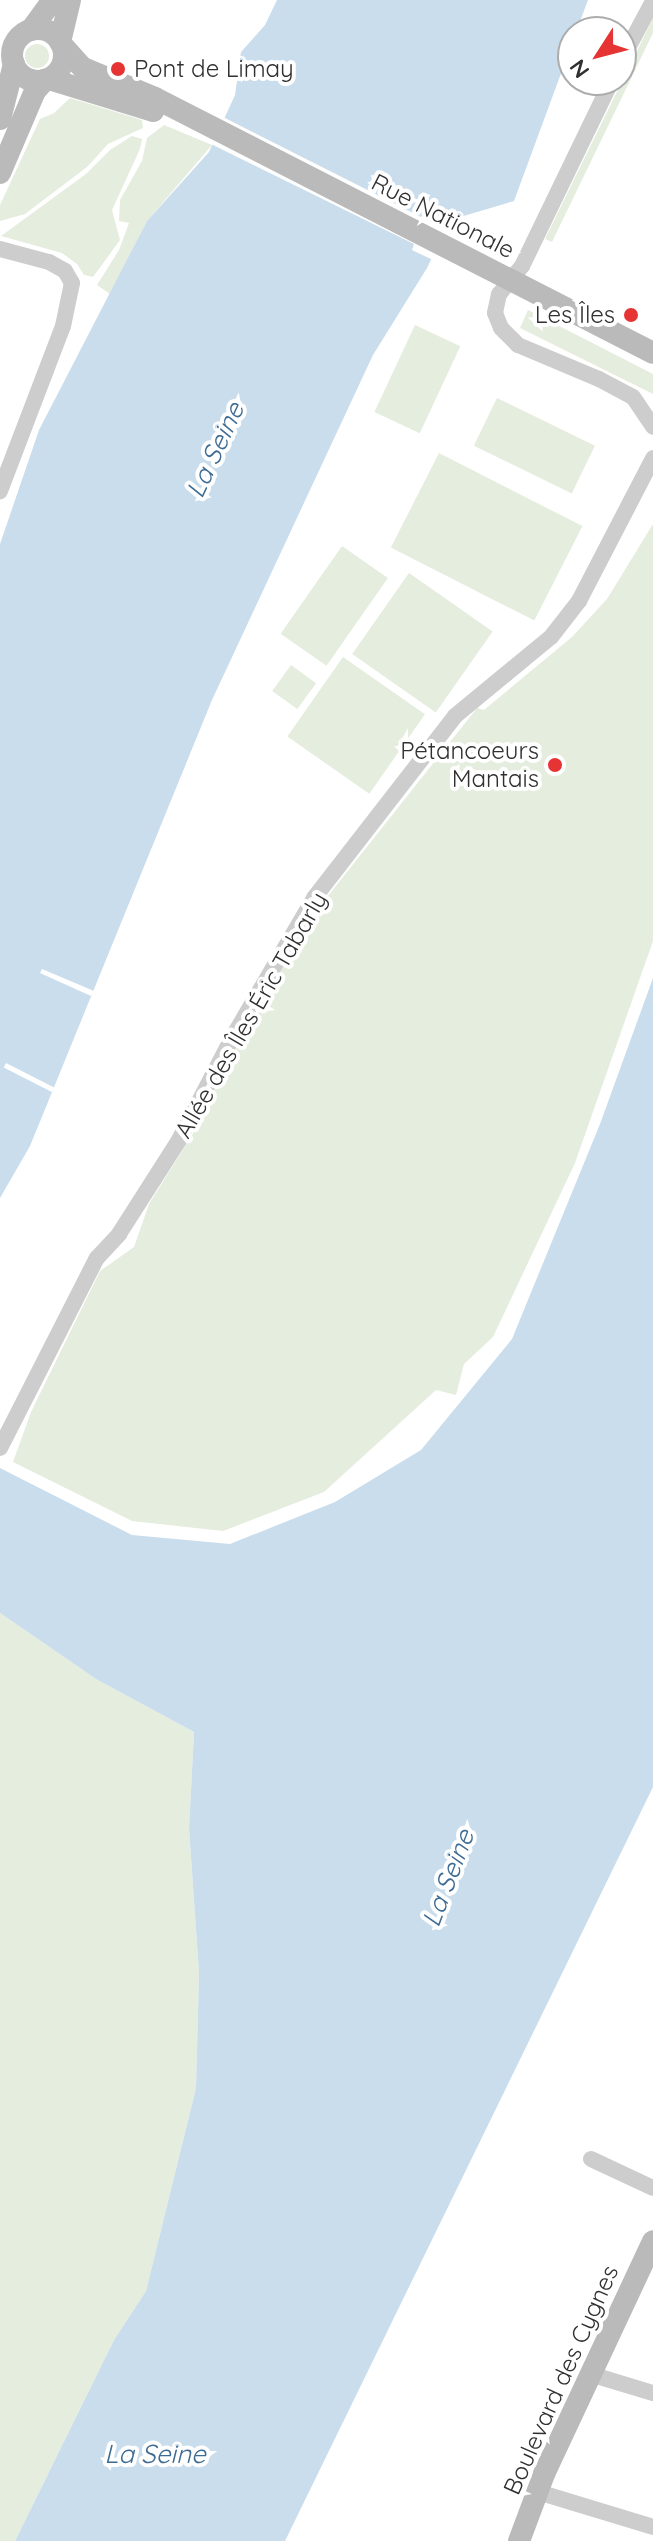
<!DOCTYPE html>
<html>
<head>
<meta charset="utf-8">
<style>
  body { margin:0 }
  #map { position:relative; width:653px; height:2541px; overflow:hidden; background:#fff; font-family:Quicksand,sans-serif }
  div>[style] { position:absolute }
  .green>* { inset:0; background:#e5edde; transform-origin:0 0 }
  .round { border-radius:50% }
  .water>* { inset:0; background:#caddec }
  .pier>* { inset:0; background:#fff; transform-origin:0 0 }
  .minor>* { height:16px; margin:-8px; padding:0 8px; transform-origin:8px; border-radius:8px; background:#cdcdcd }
  .secondary>* { height:22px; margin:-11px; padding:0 11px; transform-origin:11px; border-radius:11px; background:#bababa }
  .secondary>.ring { margin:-11px; padding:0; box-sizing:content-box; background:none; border:22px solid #bababa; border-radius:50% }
  .dots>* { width:22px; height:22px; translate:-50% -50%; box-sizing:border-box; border:4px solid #fff; border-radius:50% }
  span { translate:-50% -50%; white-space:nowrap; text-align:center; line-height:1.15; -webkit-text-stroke:8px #fff; paint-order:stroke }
  .poi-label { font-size:24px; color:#303030 }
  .left { translate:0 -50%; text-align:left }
  .right { translate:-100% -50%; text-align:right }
  .street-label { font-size:24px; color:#303030 }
  .water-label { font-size:26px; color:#3d6b93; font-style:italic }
  .north { position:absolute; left:557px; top:16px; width:80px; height:80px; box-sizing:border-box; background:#fff; border:2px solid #acacac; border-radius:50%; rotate:234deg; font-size:22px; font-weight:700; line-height:32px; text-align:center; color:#303030 }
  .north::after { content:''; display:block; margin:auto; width:28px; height:36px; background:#e63333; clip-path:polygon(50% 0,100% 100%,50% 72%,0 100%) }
</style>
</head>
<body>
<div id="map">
  <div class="green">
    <i style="clip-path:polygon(653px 18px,653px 33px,552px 242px,545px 239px)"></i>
    <i class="round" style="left:25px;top:44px;width:24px;height:24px"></i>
    <i style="clip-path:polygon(70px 98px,142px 120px,143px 128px,108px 144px,87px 167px,25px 214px,0 221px,0 205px,40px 119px,54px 113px)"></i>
    <i style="clip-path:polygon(164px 125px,212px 145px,147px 221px,110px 294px,97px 285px,119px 250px,129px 223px,119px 221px,120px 200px,142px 161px,147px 138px)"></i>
    <i style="clip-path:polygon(132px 136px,142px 139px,140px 149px,112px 210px,120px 240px,93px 277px,84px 275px,77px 264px,62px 253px,1px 236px,86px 174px,110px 150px)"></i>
    <i style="clip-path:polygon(528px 310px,653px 374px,653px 394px,520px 328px)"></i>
    <i style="left:415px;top:325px;width:50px;height:96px;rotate:25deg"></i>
    <i style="left:497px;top:398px;width:109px;height:53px;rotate:26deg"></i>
    <i style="left:439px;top:453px;width:161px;height:106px;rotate:27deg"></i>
    <i style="clip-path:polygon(653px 524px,653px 941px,575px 1163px,493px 1337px,464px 1364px,456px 1395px,436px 1390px,324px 1492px,223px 1531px,132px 1521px,13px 1462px,31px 1412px,100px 1271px,134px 1247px,149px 1204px,200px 1122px,236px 1041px,316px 911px,477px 708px,484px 710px,572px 637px,607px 599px)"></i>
    <i style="left:342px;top:546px;width:56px;height:107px;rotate:35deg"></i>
    <i style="left:409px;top:573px;width:102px;height:99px;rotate:35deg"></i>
    <i style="left:343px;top:657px;width:100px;height:97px;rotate:35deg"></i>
    <i style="left:291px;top:665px;width:31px;height:32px;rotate:36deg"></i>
    <i style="clip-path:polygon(0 1613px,96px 1679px,194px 1732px,189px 1828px,199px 1973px,196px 2088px,146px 2291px,114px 2340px,15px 2541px,0 2541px)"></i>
  </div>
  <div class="water">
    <i style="clip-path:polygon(277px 0,588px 0,576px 32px,573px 32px,573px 41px,514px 201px,450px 220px,427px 268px,373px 355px,212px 700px,30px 1146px,0 1198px,0 544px,39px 430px,147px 221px,209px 152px,235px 95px,241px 52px,265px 25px)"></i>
    <i style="clip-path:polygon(653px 978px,653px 1787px,285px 2541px,15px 2541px,114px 2340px,146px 2291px,196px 2088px,199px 1973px,189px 1828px,194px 1732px,96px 1679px,0 1613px,0 1468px,132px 1535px,230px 1544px,335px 1502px,421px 1450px,512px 1339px,600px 1124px)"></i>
  </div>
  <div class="pier">
    <i style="clip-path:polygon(221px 116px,425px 219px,428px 214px,452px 225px,435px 261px,412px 250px,414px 244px,209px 143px)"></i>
    <i style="clip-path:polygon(42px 969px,94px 991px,91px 996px,40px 973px)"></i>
    <i style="left:6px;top:1063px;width:54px;height:5px;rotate:27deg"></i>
  </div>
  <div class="minor">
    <i style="left:621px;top:61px;width:68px;rotate:-61.9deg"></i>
    <i style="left:612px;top:80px;width:207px;rotate:115.8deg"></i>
    <i style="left:522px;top:266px;width:36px;rotate:129deg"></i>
    <i style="left:499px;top:294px;width:19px;rotate:102deg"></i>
    <i style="left:495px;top:313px;width:16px;rotate:68deg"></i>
    <i style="left:501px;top:328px;width:24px;rotate:45deg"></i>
    <i style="left:518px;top:345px;width:88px;rotate:22.8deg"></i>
    <i style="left:599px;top:379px;width:38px;rotate:28deg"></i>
    <i style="left:633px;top:397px;width:36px;rotate:56deg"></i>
    <i style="left:0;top:249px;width:51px;rotate:14.9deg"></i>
    <i style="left:49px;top:262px;width:18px;rotate:29deg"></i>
    <i style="left:65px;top:271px;width:14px;rotate:60deg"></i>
    <i style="left:72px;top:283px;width:44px;rotate:101.8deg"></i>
    <i style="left:63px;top:326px;width:177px;rotate:110.9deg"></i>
    <i style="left:0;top:1448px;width:213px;rotate:-63deg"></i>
    <i style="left:97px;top:1258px;width:33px;rotate:-47deg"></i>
    <i style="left:119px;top:1234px;width:112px;rotate:-57.4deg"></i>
    <i style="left:179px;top:1140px;width:115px;rotate:-62.5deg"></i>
    <i style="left:232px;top:1038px;width:162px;rotate:-59.6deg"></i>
    <i style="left:314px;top:898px;width:230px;rotate:-52.2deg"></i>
    <i style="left:455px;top:716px;width:124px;rotate:-39.5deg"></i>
    <i style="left:551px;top:637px;width:46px;rotate:-52.1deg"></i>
    <i style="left:579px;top:601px;width:161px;rotate:-62.6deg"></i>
    <i style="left:591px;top:2159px;width:68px;rotate:25.1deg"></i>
    <i style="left:590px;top:2374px;width:66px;rotate:16.8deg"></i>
    <i style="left:538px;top:2492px;width:120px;rotate:16.9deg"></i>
  </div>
  <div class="secondary">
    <i class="ring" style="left:12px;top:29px;width:30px;height:30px"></i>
    <i style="left:31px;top:30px;width:37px;rotate:-54deg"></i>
    <i style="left:60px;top:42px;width:43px;rotate:-76.6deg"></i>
    <i style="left:63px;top:46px;width:30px;rotate:48deg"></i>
    <i style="left:83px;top:68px;width:78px;rotate:22.6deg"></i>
    <i style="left:155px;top:98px;width:559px;rotate:27.11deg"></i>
    <i style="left:49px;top:79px;width:109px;rotate:17.1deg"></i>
    <i style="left:0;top:119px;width:57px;rotate:-75.7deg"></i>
    <i style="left:0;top:173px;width:89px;rotate:-66.9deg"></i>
    <i style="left:35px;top:91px;width:15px;rotate:-48deg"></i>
    <i style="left:519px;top:2541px;width:72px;rotate:-69.5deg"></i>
    <i style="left:544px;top:2474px;width:257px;rotate:-64.9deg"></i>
  </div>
  <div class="dots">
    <i style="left:118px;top:69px;background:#e63333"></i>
    <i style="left:631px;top:315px;background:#e63333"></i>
    <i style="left:555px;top:765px;background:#e63333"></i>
  </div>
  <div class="poi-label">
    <span class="left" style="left:134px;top:69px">Pont de Limay</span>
    <span class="right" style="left:615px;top:315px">Les Îles</span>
    <span class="right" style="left:539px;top:765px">Pétancoeurs<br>Mantais</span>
  </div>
  <div class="street-label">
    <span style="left:443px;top:216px;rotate:27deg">Rue Nationale</span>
    <span style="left:251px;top:1015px;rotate:-60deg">Allée des Îles Éric Tabarly</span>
    <span style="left:561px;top:2380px;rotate:-66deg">Boulevard des Cygnes</span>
  </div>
  <div class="water-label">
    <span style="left:215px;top:450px;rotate:-65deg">La Seine</span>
    <span style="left:448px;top:1878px;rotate:-69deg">La Seine</span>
    <span style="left:155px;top:2454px">La Seine</span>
  </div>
  <div class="north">N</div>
</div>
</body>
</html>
